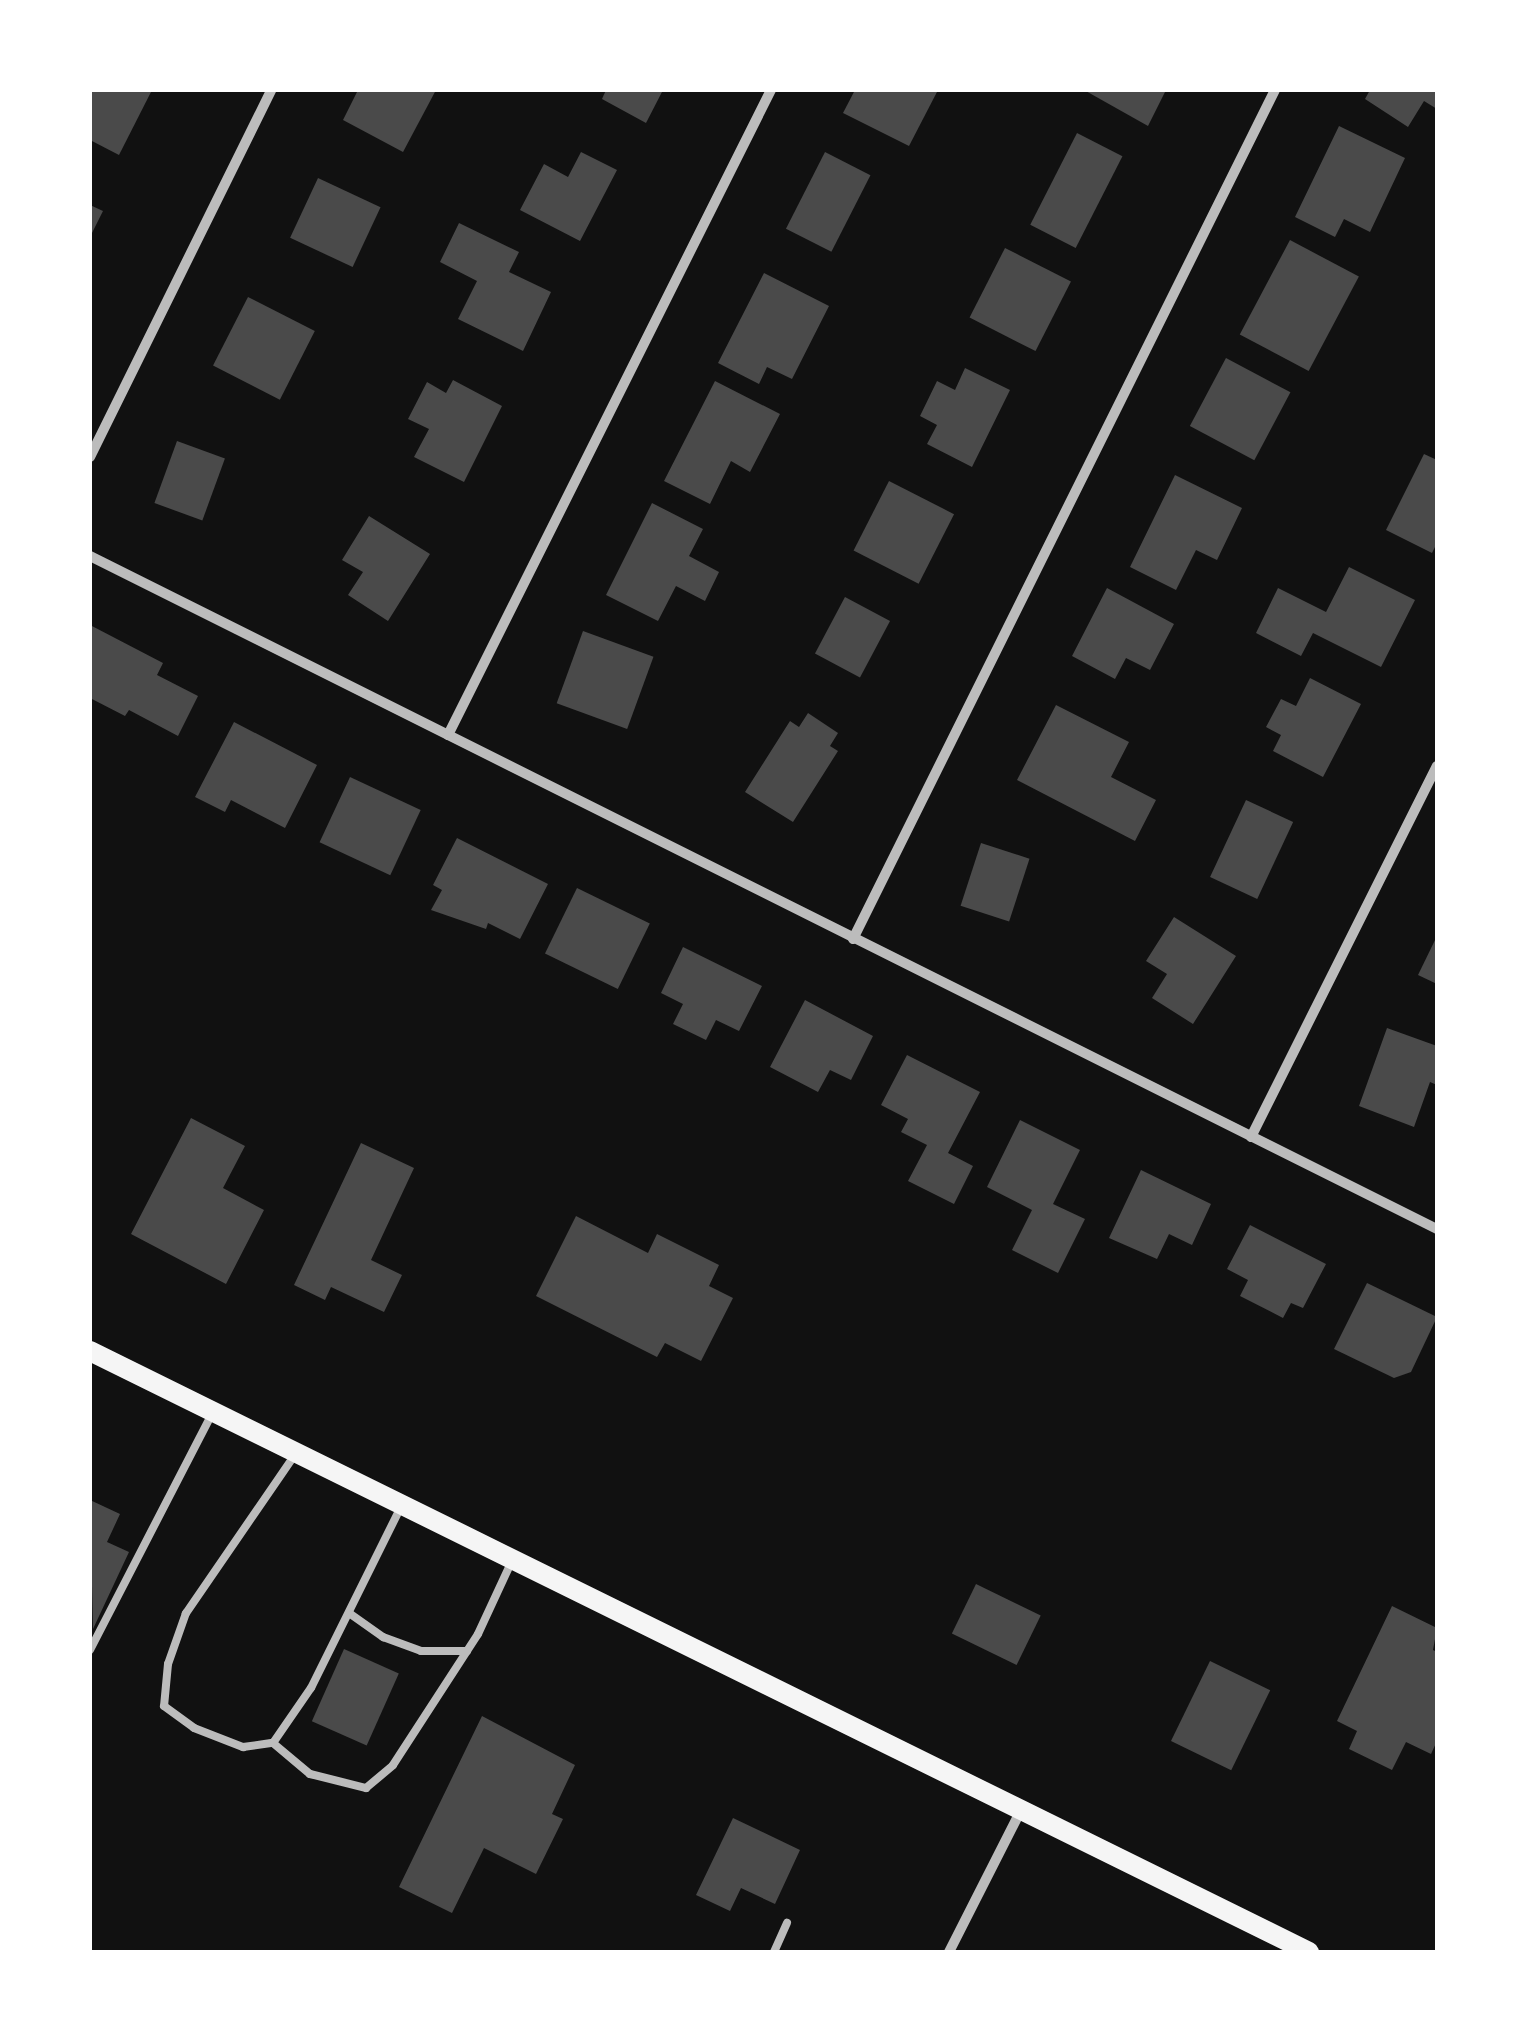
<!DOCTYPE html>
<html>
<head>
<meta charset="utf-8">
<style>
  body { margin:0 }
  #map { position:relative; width:1527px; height:2042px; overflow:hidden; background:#111; font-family:"Titillium Web",sans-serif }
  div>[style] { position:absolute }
  .building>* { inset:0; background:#4a4a4a; transform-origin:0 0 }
  .service>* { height:8px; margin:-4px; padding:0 4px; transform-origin:4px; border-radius:4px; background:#bcbcbc }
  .minor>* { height:10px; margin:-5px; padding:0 5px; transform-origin:5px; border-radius:5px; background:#bcbcbc }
  .secondary>* { height:20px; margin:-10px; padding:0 10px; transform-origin:10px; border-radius:10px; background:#f5f5f5 }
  span { translate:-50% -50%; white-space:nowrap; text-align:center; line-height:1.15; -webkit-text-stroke:9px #fff; paint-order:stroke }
  .frame { position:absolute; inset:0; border:92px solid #fff; pointer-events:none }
</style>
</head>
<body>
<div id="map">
  <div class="building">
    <i style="clip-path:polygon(90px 90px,152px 90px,119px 155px,90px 140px)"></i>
    <i style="clip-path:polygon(358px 90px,436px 90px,403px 152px,343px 120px)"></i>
    <i style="clip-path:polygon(606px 90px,663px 90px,646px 123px,602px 99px)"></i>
    <i style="clip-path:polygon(855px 90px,938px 90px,909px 146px,843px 113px)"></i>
    <i style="clip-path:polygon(1084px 90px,1166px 90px,1148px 126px)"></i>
    <i style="clip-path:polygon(1370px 90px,1437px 90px,1437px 109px,1424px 101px,1408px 127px,1365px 99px)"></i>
    <i style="clip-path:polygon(1339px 126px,1405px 158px,1370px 232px,1344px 219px,1335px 237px,1295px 217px)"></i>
    <i style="left:1077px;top:133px;width:51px;height:103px;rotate:27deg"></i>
    <i style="clip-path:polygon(581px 152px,617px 170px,580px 241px,520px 210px,544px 164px,568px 177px)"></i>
    <i style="left:825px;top:152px;width:51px;height:86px;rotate:27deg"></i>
    <i style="left:318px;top:178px;width:69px;height:66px;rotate:25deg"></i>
    <i style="clip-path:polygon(90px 205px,103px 211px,90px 237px)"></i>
    <i style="clip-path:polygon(459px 223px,519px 252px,509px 272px,551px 292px,523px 351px,458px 319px,477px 281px,440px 262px)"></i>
    <i style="left:1290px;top:240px;width:78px;height:107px;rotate:28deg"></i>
    <i style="left:1005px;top:248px;width:74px;height:78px;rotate:27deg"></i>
    <i style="clip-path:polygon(764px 273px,829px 306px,792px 379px,767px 367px,759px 384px,718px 363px)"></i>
    <i style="left:248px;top:297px;width:75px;height:77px;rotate:27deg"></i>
    <i style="left:1226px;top:358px;width:73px;height:77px;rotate:28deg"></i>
    <i style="clip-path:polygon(965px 368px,1010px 390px,972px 467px,927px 444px,937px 425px,920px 416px,937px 381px,955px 390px)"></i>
    <i style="clip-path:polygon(453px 380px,502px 406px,464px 482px,414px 457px,429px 429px,408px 419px,427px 382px,446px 393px)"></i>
    <i style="clip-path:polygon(715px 381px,780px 414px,750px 472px,731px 461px,710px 504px,664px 481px)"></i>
    <i style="left:177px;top:441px;width:51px;height:66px;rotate:20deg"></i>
    <i style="clip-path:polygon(1424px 454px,1437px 460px,1437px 543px,1432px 553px,1386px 530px)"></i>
    <i style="clip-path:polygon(1175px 475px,1242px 508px,1217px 560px,1196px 550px,1176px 590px,1130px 567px)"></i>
    <i style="left:889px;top:481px;width:73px;height:78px;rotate:27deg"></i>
    <i style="clip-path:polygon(652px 503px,703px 529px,689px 556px,719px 572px,705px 601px,676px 586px,658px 621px,606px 595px)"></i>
    <i style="clip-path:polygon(369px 516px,430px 554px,388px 621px,348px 595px,363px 572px,342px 560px)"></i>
    <i style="clip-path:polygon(1349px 567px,1415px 600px,1381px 667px,1313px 633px,1301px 656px,1256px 633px,1278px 588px,1326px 612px)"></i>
    <i style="clip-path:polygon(1107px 588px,1174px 624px,1150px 670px,1126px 658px,1115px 679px,1072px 656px)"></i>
    <i style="left:845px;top:597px;width:51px;height:64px;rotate:28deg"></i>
    <i style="clip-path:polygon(90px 625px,163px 663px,157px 675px,198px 696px,178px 736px,129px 710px,125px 716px,90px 698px)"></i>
    <i style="left:583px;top:631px;width:75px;height:77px;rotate:20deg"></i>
    <i style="clip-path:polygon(1310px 678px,1361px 704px,1323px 777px,1273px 751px,1281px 735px,1266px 727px,1281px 699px,1296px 706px)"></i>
    <i style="clip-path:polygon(1056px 705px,1129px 742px,1111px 777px,1156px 800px,1135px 841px,1017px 780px)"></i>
    <i style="clip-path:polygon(808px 713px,838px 733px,830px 746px,838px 751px,793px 822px,745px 792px,790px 721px,799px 727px)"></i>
    <i style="clip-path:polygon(234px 722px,317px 765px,285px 828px,231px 800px,225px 812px,195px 797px)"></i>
    <i style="left:350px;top:777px;width:78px;height:72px;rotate:25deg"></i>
    <i style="left:1246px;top:800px;width:52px;height:85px;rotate:25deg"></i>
    <i style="clip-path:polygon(457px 838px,548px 884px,520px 939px,488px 923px,486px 929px,431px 910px,442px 890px,433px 885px)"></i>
    <i style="left:981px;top:843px;width:51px;height:66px;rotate:18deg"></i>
    <i style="left:577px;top:888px;width:81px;height:73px;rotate:26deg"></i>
    <i style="clip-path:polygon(1174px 917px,1236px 956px,1193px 1024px,1152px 998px,1167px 974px,1146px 961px)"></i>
    <i style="clip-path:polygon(1437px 936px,1437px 984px,1418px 975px)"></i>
    <i style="clip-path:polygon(683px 947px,762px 986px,739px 1031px,716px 1020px,706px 1040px,673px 1024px,683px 1004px,661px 993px)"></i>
    <i style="clip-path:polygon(805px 1000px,873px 1036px,851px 1080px,830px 1070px,818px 1092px,770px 1067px)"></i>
    <i style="clip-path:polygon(1387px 1028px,1437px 1046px,1437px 1085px,1430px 1082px,1414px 1127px,1359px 1106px)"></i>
    <i style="clip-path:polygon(907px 1055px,980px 1092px,948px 1153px,973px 1166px,954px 1204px,908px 1181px,927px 1145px,901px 1132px,908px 1119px,881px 1105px)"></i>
    <i style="clip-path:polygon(191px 1118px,245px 1146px,223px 1188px,264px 1210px,226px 1284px,131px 1234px)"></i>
    <i style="clip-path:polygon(1020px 1120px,1080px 1150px,1053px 1204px,1085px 1219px,1058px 1273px,1012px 1250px,1032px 1210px,987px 1187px)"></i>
    <i style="clip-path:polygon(361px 1143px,414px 1168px,371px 1260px,402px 1275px,384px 1312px,331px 1287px,325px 1300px,294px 1285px)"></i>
    <i style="clip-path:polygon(1141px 1170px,1211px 1204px,1192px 1245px,1169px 1234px,1157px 1259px,1109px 1238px)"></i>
    <i style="clip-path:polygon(576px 1216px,648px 1253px,657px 1234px,719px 1265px,709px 1286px,733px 1298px,701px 1361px,665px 1343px,657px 1357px,536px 1296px)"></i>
    <i style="clip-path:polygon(1250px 1225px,1326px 1264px,1303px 1308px,1291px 1303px,1283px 1318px,1240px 1296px,1248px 1280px,1227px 1269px)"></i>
    <i style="clip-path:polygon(1367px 1283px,1437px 1317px,1411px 1372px,1394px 1378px,1334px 1349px)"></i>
    <i style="clip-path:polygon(90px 1500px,120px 1514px,107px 1542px,129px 1552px,93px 1629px)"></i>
    <i style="left:976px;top:1584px;width:72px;height:55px;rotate:26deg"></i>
    <i style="clip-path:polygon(1392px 1606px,1437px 1628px,1433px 1650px,1437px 1652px,1437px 1741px,1431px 1754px,1406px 1742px,1392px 1770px,1349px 1749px,1357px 1731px,1337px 1721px)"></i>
    <i style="left:344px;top:1649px;width:60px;height:79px;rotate:24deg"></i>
    <i style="left:1210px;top:1661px;width:67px;height:89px;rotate:26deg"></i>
    <i style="clip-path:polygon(482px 1716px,575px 1765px,552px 1814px,563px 1819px,536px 1874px,484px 1848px,452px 1913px,399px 1887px)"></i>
    <i style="clip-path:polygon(733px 1818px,800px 1850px,775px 1904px,741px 1888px,730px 1911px,696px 1895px)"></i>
  </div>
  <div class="service">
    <i style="left:294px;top:1456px;width:191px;rotate:124.5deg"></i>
    <i style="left:186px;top:1613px;width:54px;rotate:109.4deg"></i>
    <i style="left:168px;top:1664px;width:42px;rotate:95.4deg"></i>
    <i style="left:164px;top:1706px;width:37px;rotate:36deg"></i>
    <i style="left:194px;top:1728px;width:53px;rotate:21.2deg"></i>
    <i style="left:243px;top:1747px;width:30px;rotate:-8deg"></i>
    <i style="left:273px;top:1743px;width:67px;rotate:-55.4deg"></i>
    <i style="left:311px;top:1688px;width:202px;rotate:-63.6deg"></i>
    <i style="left:349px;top:1613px;width:42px;rotate:35.2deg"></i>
    <i style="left:383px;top:1637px;width:40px;rotate:20.2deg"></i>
    <i style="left:421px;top:1651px;width:46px"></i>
    <i style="left:90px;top:1650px;width:263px;rotate:-62.7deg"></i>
    <i style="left:273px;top:1743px;width:48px;rotate:40deg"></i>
    <i style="left:310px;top:1774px;width:58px;rotate:14deg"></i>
    <i style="left:366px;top:1788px;width:35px;rotate:-40deg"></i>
    <i style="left:393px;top:1765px;width:156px;rotate:-57deg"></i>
    <i style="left:478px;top:1634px;width:78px;rotate:-65.1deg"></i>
    <i style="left:774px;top:1952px;width:32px;rotate:-66deg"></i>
  </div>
  <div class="minor">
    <i style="left:90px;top:457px;width:409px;rotate:-63.7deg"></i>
    <i style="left:90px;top:556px;width:1506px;rotate:26.55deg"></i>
    <i style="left:448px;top:735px;width:721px;rotate:-63.4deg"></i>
    <i style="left:853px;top:939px;width:948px;rotate:-63.57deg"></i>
    <i style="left:1251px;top:1137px;width:415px;rotate:-63.4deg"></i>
    <i style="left:949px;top:1952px;width:159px;rotate:-63.1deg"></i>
  </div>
  <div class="secondary">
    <i style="left:90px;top:1351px;width:1359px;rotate:26.24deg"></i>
  </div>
  <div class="frame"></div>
</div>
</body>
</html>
